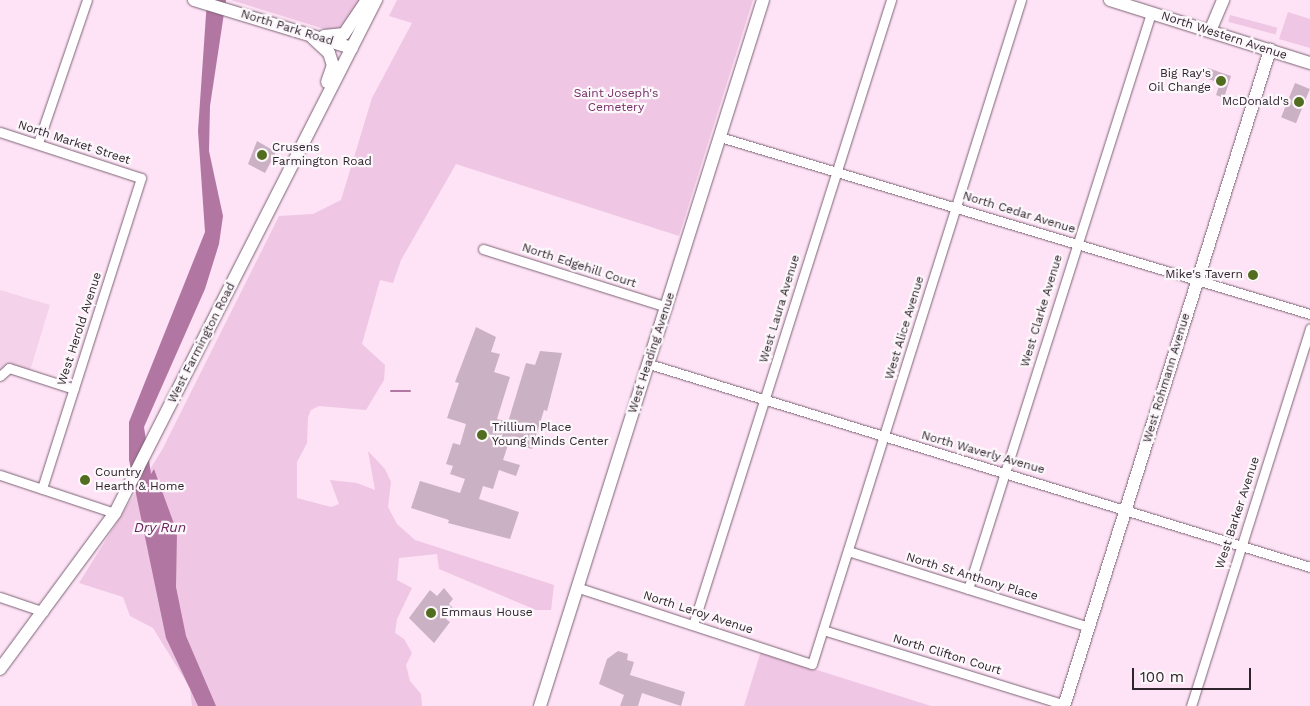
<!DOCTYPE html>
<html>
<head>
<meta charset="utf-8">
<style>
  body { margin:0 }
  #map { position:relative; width:1310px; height:706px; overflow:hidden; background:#fee2f5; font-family:"Work Sans",sans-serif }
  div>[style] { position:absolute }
  .built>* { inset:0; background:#f4d2ea }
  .green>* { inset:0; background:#efc6e3; transform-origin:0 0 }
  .water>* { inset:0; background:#b177a2 }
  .stream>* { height:2.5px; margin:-1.25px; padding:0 1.25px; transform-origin:1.25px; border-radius:1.25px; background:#b177a2 }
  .building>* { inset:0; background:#cbb1c4; transform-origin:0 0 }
  .round { border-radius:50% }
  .roads { filter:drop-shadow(0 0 1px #7a6374) drop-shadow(0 0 1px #7a6374) }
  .street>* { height:9px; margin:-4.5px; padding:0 4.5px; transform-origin:4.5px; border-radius:4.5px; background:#fff }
  .secondary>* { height:12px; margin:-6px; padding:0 6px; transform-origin:6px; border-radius:6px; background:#fff }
  .dots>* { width:14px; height:14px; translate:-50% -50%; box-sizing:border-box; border:2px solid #fcf7fb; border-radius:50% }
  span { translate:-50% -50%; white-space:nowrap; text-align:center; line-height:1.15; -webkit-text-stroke:4.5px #fcf7fb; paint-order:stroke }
  .street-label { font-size:12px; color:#2e242b }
  .poi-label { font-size:12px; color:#2e242b }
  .right { translate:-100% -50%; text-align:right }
  .left { translate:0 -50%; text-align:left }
  .park-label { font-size:12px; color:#752e66 }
  .water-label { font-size:14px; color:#6a235c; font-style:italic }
  .scale { position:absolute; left:1132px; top:668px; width:119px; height:22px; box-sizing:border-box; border:2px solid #2e242b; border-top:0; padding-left:6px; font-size:15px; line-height:18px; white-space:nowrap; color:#2e242b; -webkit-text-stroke:4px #fcf7fb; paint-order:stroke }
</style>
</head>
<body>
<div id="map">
  <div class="built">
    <i style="clip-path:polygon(0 290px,50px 305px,29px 374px,9px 368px,0 376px)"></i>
  </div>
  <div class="green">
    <i style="clip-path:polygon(231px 0,364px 0,352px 25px,334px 32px)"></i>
    <i style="clip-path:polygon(397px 0,753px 0,679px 236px,456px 164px,401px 260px,393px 283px,380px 280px,362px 344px,385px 365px,384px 380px,366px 410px,319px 406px,311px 410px,308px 417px,307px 443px,297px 462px,297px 498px,331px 507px,339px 504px,330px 480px,357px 483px,375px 490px,368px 451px,385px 469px,391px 482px,388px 507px,397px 524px,415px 540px,554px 585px,551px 610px,536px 610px,439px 569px,437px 554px,399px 558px,397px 580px,412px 588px,397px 619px,395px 633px,404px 639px,412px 653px,406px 665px,410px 681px,421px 694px,422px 706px,192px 706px,190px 688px,153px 628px,130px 616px,123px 597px,79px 583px,162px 450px,279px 216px,313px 214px,341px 200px,372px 98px,412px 23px,389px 16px)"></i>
    <i style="clip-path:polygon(1288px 12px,1310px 19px,1310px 48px,1279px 39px)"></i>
    <i style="left:1230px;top:15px;width:49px;height:7px;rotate:15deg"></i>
    <i style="clip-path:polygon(761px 651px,795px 663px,931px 706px,744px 706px)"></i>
  </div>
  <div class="water">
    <i style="clip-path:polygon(207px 0,226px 0,210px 106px,209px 151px,223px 216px,219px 244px,205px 289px,144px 427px,151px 474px,154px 469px,177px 532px,176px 587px,186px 636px,216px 706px,198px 706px,166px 638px,135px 489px,143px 490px,135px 487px,129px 460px,129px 422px,205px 232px,198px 131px)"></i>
  </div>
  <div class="stream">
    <i style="left:391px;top:391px;width:19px"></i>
  </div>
  <div class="building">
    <i style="clip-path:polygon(1208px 68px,1231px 76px,1224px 98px,1216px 95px,1220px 83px,1205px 78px)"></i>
    <i style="left:1295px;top:83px;width:16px;height:37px;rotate:22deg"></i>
    <i style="clip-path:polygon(257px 141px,276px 152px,265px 173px,248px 164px)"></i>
    <i class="round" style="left:1246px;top:268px;width:14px;height:14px"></i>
    <i style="clip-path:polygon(476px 327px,496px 337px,491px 352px,500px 354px,494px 372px,510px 377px,497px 419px,508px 422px,526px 363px,535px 365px,540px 351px,562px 353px,547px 411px,544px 410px,532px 449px,509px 442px,503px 460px,520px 465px,516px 476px,499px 470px,493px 489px,483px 486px,479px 499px,519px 512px,510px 539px,448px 523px,449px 520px,411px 508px,420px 481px,460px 493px,465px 479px,450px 474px,453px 466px,446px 464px,453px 443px,460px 445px,466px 424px,447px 418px,459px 383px,455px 382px)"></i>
    <i style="clip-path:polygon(444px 588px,453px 599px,449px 604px,454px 609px,446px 619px,450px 622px,434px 643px,409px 618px,430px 590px,437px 596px)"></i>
    <i style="clip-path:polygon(618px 651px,628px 654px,627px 660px,634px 662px,630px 675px,685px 692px,681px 706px,642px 693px,638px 706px,620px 706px,624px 695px,599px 684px,607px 659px)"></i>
  </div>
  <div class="roads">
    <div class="street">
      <i style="left:0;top:132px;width:148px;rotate:18.1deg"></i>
      <i style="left:141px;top:178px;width:326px;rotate:107.7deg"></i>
      <i style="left:720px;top:137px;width:616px;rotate:16.7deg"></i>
      <i style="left:38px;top:143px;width:151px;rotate:-71.1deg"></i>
      <i style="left:483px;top:249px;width:193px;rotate:17.5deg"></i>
      <i style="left:649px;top:364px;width:691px;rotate:17.07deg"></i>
      <i style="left:0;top:376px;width:12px;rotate:-42deg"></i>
      <i style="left:9px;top:368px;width:68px;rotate:17.9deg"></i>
      <i style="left:0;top:475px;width:121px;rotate:18.3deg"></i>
      <i style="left:848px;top:551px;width:253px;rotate:17.5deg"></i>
      <i style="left:576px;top:587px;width:248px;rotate:18.1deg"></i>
      <i style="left:812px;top:664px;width:696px;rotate:-72.53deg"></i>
      <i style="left:968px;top:589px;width:604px;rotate:-72.37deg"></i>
      <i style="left:0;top:597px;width:46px;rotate:18.8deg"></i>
      <i style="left:693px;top:625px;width:656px;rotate:-72.42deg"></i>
      <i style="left:823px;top:630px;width:253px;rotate:17.2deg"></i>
      <i style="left:1191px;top:706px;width:396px;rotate:-72.5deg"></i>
    </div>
    <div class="secondary">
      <i style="left:194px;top:0;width:165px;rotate:16.9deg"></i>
      <i style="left:1110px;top:0;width:210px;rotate:17.5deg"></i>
      <i style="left:1210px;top:31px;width:34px;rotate:-67deg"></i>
      <i style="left:324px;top:36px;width:20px;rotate:-6deg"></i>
      <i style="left:344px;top:34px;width:37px;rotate:-56deg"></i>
      <i style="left:313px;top:38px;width:22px;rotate:43deg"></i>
      <i style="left:329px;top:53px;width:13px;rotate:72deg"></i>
      <i style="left:333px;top:65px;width:18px;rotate:109deg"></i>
      <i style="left:0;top:669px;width:194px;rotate:-53.6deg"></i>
      <i style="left:115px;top:513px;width:576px;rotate:-63.03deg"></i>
      <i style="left:540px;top:706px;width:740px;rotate:-72.47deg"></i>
      <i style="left:1064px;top:706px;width:688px;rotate:-72.57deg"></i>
    </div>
  </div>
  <div class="dots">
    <i style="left:1221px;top:81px;background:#526d20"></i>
    <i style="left:1299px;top:102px;background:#526d20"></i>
    <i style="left:262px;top:155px;background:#526d20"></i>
    <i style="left:1253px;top:275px;background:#526d20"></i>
    <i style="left:482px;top:435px;background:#526d20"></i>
    <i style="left:85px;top:480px;background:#526d20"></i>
    <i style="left:431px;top:613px;background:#526d20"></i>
  </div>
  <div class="street-label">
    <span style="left:287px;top:28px;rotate:17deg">North Park Road</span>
    <span style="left:1224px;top:36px;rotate:18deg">North Western Avenue</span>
    <span style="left:74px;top:143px;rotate:18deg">North Market Street</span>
    <span style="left:1019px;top:213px;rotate:17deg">North Cedar Avenue</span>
    <span style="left:579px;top:266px;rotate:18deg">North Edgehill Court</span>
    <span style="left:780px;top:309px;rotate:-73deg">West Laura Avenue</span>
    <span style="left:1042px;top:311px;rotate:-73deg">West Clarke Avenue</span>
    <span style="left:905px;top:328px;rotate:-73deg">West Alice Avenue</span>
    <span style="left:80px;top:329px;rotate:-72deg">West Herold Avenue</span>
    <span style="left:202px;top:343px;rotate:-63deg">West Farmington Road</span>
    <span style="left:652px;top:353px;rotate:-72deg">West Heading Avenue</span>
    <span style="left:1167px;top:378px;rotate:-73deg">West Rohmann Avenue</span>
    <span style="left:983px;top:453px;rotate:16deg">North Waverly Avenue</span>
    <span style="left:1238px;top:513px;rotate:-72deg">West Barker Avenue</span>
    <span style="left:972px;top:577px;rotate:17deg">North St Anthony Place</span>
    <span style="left:698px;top:613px;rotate:18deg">North Leroy Avenue</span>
    <span style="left:947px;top:655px;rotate:17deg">North Clifton Court</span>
  </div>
  <div class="poi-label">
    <span class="right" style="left:1211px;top:81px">Big Ray's<br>Oil Change</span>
    <span class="right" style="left:1289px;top:102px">McDonald's</span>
    <span class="left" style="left:272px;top:155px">Crusens<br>Farmington Road</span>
    <span class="right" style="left:1243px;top:275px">Mike's Tavern</span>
    <span class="left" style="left:492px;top:435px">Trillium Place<br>Young Minds Center</span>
    <span class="left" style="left:95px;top:480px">Country<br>Hearth &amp; Home</span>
    <span class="left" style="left:441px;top:613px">Emmaus House</span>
  </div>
  <div class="park-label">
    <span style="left:616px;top:101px">Saint Joseph's<br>Cemetery</span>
  </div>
  <div class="water-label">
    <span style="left:160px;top:527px">Dry Run</span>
  </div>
  <div class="scale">100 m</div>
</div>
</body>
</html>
